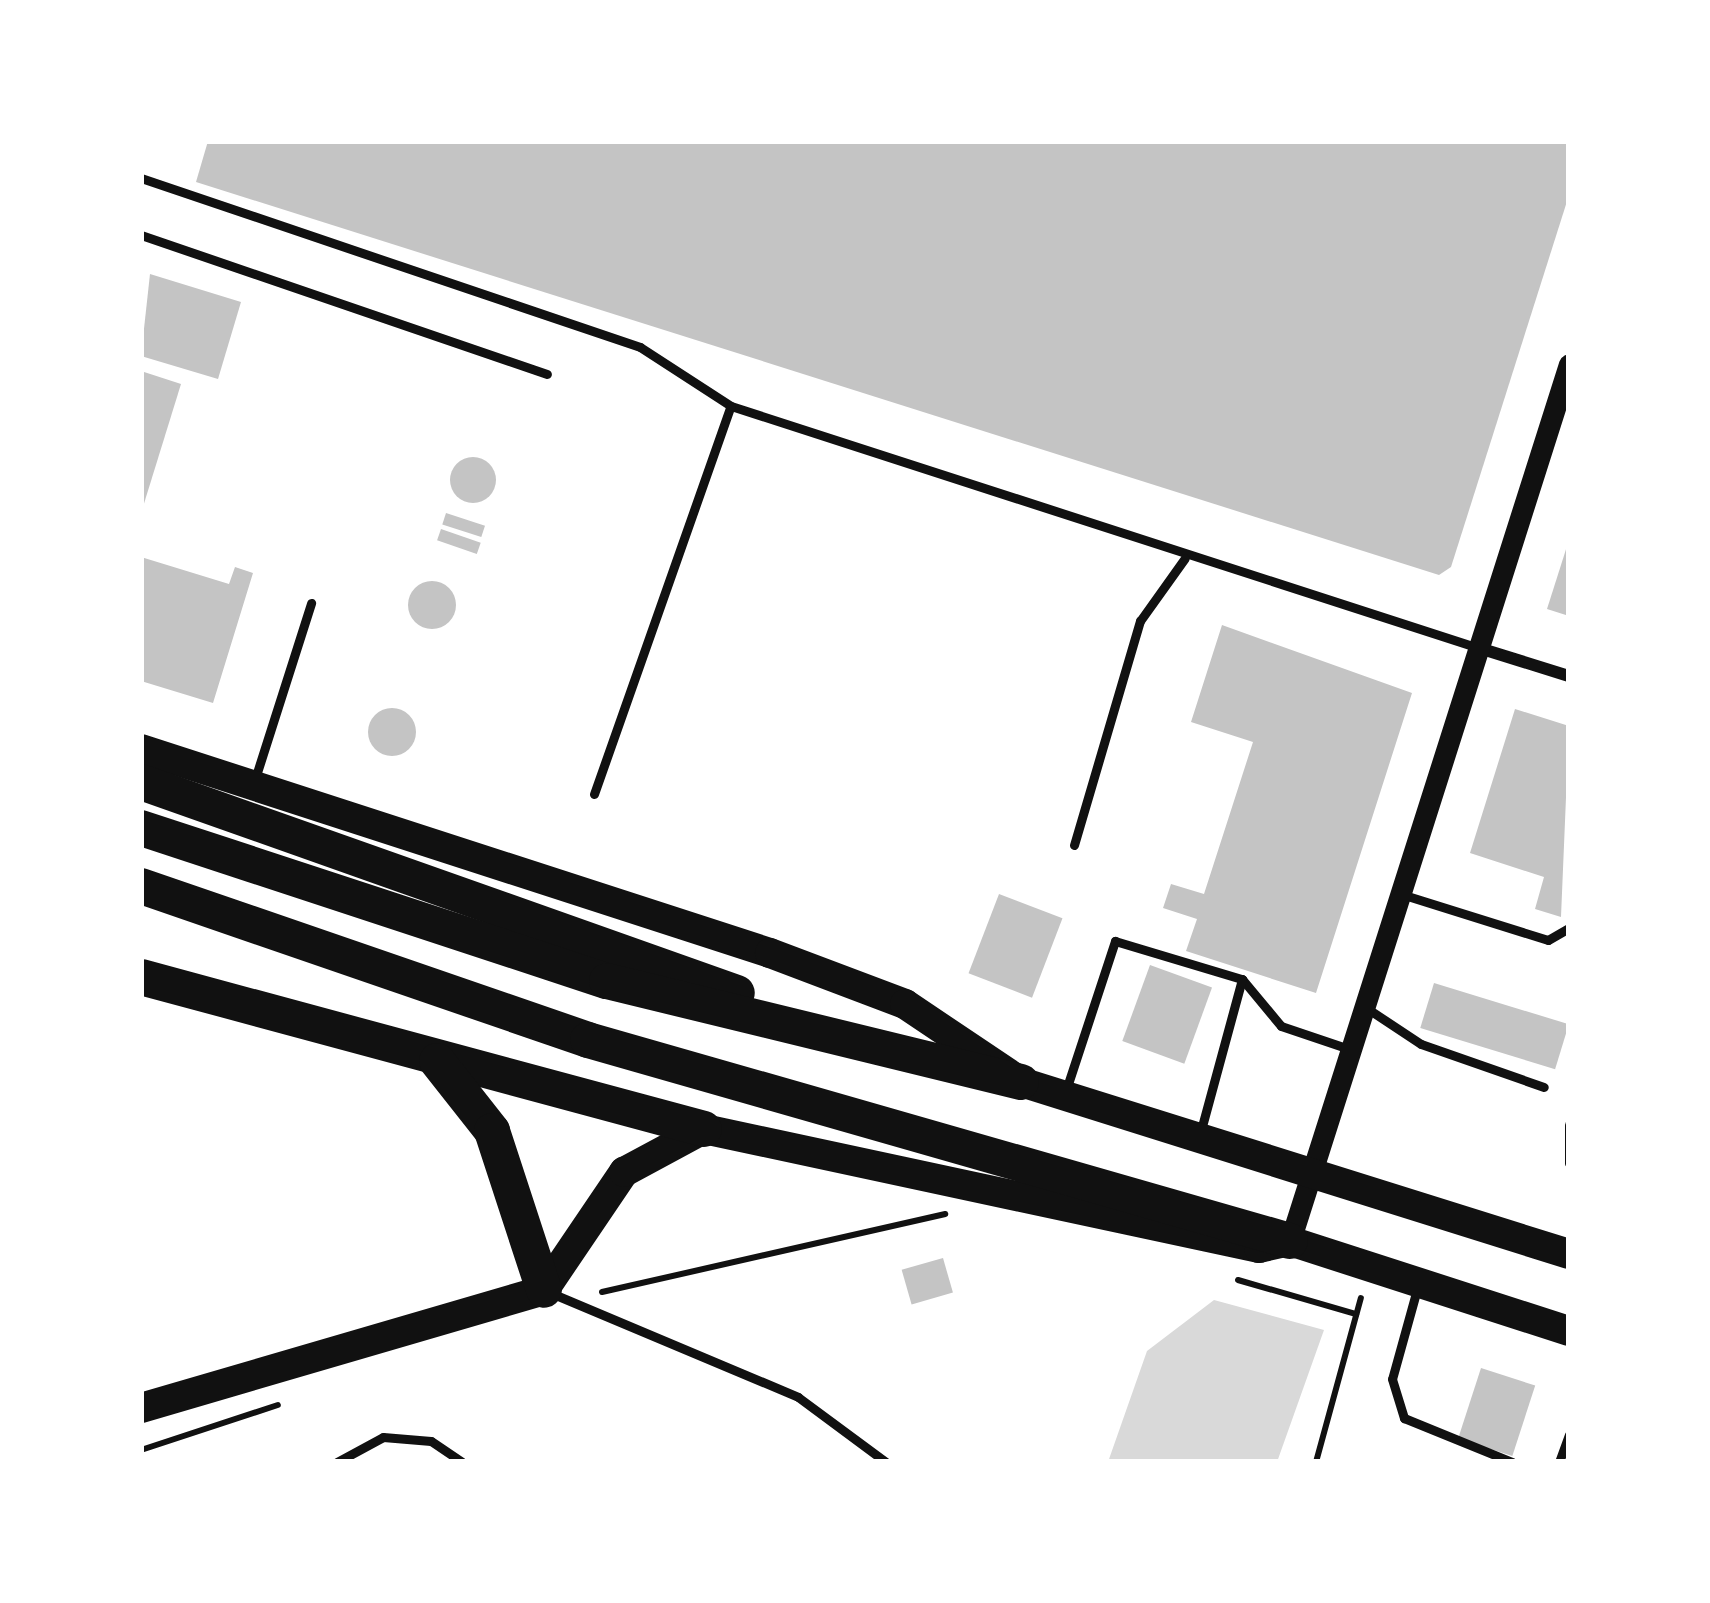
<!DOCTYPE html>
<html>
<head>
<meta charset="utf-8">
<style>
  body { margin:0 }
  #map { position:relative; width:1710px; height:1603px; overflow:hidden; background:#fff; font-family:Quicksand,sans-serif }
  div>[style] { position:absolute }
  .water>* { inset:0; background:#d9d9d9 }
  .building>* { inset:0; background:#c4c4c4; transform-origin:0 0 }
  .round { border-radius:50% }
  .path>* { height:6px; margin:-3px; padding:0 3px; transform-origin:3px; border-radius:3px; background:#111 }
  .service>* { height:9px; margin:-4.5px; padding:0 4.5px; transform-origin:4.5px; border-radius:4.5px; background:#111 }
  .minor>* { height:12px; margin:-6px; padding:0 6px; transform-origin:6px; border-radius:6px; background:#111 }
  .tertiary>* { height:21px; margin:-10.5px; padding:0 10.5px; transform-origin:10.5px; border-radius:10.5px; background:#111 }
  .primary>* { height:30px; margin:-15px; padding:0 15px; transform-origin:15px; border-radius:15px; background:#111 }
  .motorway>* { height:36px; margin:-18px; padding:0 18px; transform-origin:18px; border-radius:18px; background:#111 }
  span { translate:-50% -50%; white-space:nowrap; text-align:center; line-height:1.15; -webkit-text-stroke:9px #fff; paint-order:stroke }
  .frame { position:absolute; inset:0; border:144px solid #fff; pointer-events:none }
</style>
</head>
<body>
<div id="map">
  <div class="water">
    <i style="clip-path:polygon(1214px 1300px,1324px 1330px,1277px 1462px,1108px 1462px,1147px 1351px)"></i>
  </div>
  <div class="building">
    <i style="clip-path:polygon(208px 141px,1569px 141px,1569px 195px,1451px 567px,1439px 575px,196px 182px)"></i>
    <i style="clip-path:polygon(150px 274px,241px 302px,218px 379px,141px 356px)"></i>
    <i style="clip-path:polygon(141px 371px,181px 384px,142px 510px,141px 509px)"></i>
    <i class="round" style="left:450px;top:457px;width:46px;height:46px"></i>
    <i style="left:446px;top:513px;width:41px;height:12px;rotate:18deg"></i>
    <i style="left:441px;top:529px;width:42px;height:12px;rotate:19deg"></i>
    <i style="clip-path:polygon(1568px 543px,1569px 543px,1569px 616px,1547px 609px)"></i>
    <i style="clip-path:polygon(141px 557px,229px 584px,235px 567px,253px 573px,213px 703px,141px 681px)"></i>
    <i class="round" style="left:408px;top:581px;width:48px;height:48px"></i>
    <i style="clip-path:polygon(1222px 625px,1412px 693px,1316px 993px,1186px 951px,1197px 919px,1163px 908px,1171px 884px,1204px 894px,1253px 742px,1191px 722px)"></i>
    <i class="round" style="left:368px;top:708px;width:48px;height:48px"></i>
    <i style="clip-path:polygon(1515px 709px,1569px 726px,1561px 917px,1535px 909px,1544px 877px,1470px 853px)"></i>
    <i style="left:999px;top:894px;width:68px;height:85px;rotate:21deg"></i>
    <i style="left:1150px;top:965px;width:66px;height:81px;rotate:20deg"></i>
    <i style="left:1434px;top:983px;width:141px;height:47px;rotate:17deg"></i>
    <i style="left:943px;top:1258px;width:36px;height:43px;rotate:74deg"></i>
    <i style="left:1481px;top:1368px;width:57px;height:74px;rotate:18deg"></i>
  </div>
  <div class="path">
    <i style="left:1238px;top:1280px;width:123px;rotate:16.1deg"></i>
    <i style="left:602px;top:1292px;width:352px;rotate:-12.8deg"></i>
    <i style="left:141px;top:1450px;width:144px;rotate:-18.2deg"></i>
    <i style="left:1316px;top:1462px;width:170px;rotate:-74.7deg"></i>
  </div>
  <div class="service">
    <i style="left:141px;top:178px;width:527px;rotate:18.71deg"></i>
    <i style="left:640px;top:347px;width:108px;rotate:33deg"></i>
    <i style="left:731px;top:406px;width:786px;rotate:17.93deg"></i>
    <i style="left:141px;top:235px;width:429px;rotate:18.9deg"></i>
    <i style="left:254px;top:782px;width:188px;rotate:-72.3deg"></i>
    <i style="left:594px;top:794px;width:411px;rotate:-70.6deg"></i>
    <i style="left:1074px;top:845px;width:234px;rotate:-73.6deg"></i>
    <i style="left:1140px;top:621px;width:77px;rotate:-54.5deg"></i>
    <i style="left:1401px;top:894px;width:154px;rotate:17.4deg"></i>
    <i style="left:1548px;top:940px;width:24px;rotate:-30deg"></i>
    <i style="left:1365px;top:1007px;width:67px;rotate:33.5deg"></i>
    <i style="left:1421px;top:1044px;width:130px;rotate:19.3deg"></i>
    <i style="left:1066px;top:1090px;width:157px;rotate:-71.8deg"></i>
    <i style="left:1115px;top:941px;width:133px;rotate:16.7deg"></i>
    <i style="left:1242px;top:979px;width:61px;rotate:50.3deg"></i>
    <i style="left:1281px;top:1026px;width:72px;rotate:18.7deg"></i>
    <i style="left:1569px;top:1125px;width:38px;rotate:90deg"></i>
    <i style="left:1201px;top:1130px;width:156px;rotate:-74.8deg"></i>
    <i style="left:1417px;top:1289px;width:93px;rotate:105.5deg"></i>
    <i style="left:1392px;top:1379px;width:41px;rotate:72.9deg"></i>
    <i style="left:1404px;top:1418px;width:117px;rotate:22.2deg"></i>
    <i style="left:551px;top:1293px;width:268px;rotate:22.8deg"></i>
    <i style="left:798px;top:1397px;width:109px;rotate:36.5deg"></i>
    <i style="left:337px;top:1462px;width:52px;rotate:-28.5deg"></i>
    <i style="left:383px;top:1437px;width:48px;rotate:4.8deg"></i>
    <i style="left:431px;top:1441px;width:37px;rotate:34deg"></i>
    <i style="left:1559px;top:1462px;width:29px;rotate:-70deg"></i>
  </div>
  <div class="minor">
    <i style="left:1479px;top:648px;width:94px;rotate:17.3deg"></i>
  </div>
  <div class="tertiary">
    <i style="left:1290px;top:1241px;width:920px;rotate:-72.35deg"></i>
  </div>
  <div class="primary">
    <i style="left:141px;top:749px;width:661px;rotate:17.97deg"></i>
    <i style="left:770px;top:953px;width:144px;rotate:20.7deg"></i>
    <i style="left:905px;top:1004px;width:140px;rotate:33.9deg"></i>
    <i style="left:1021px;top:1082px;width:574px;rotate:17.43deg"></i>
    <i style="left:141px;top:1408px;width:420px;rotate:-16.3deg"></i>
    <i style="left:544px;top:1290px;width:143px;rotate:-55.9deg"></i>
    <i style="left:624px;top:1172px;width:91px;rotate:-28.3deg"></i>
    <i style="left:704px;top:1129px;width:568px;rotate:12.1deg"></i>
    <i style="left:1259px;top:1248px;width:32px;rotate:-13deg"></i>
    <i style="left:1290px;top:1241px;width:293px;rotate:17.9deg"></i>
  </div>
  <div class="motorway">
    <i style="left:141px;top:782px;width:632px;rotate:19.5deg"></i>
    <i style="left:141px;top:828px;width:490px;rotate:18.2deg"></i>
    <i style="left:607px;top:981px;width:426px;rotate:13.7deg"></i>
    <i style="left:141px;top:886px;width:473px;rotate:19deg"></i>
    <i style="left:588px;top:1040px;width:730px;rotate:15.98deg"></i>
    <i style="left:141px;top:977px;width:583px;rotate:15.11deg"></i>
    <i style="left:437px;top:1061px;width:89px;rotate:51.8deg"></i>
    <i style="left:492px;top:1131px;width:167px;rotate:71.9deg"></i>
  </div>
  <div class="frame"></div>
</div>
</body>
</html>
